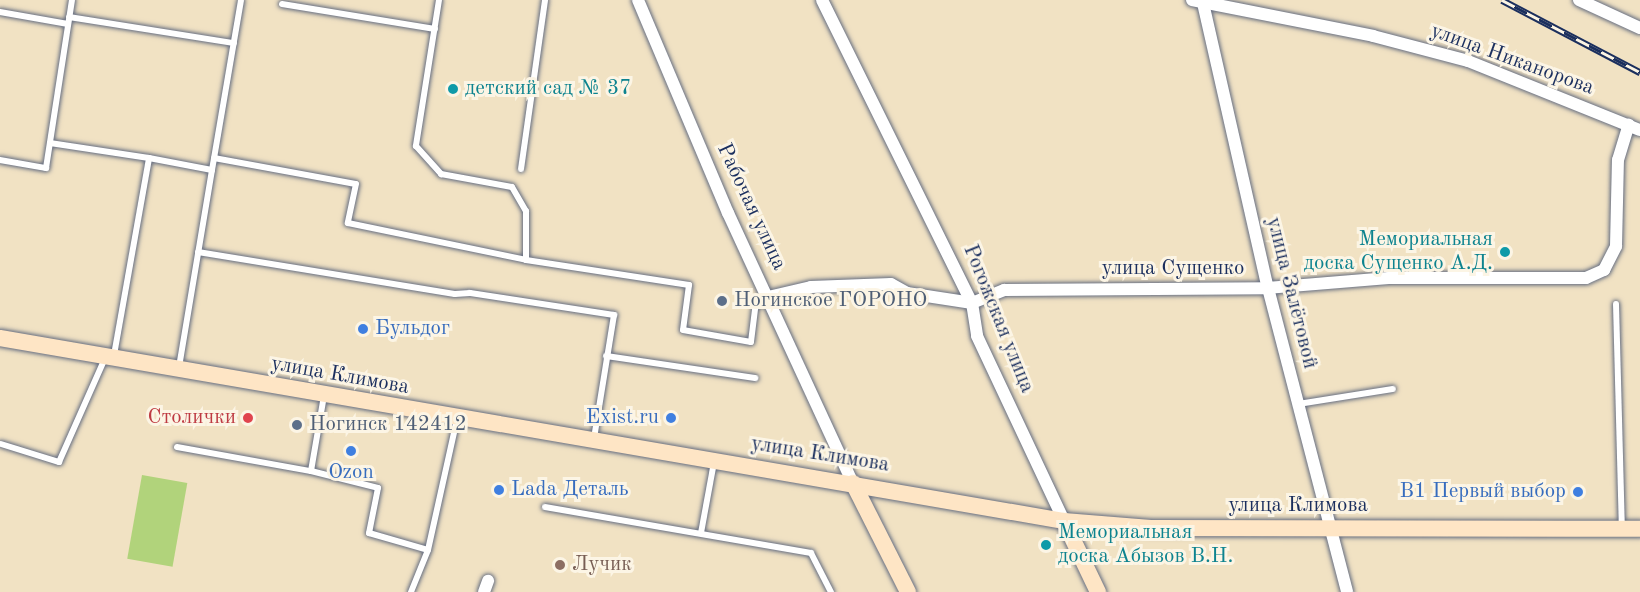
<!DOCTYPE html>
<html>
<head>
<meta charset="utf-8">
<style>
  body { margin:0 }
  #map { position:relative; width:1640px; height:592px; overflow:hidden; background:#f1e2c3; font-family:"Old Standard TT",serif }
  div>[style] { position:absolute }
  .green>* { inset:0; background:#b1d37b; transform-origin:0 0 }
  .roads { filter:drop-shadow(0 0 2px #666e81) drop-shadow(0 0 2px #666e81) }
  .lane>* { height:6px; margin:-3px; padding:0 3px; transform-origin:3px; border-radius:3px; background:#fff }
  .street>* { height:12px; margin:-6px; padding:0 6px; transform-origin:6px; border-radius:6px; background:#fff }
  .secondary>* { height:16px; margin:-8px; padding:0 8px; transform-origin:8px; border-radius:8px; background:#fee5c5 }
  .rail>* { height:7px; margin-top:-3.5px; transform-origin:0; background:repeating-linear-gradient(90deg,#fcf5e5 0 14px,#1b2f5e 0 28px); box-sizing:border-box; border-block:2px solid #1b2f5e }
  .dots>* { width:16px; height:16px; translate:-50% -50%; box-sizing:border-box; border:3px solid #fcf5e5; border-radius:50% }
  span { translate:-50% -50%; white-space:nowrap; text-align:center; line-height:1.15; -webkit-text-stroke:6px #fcf5e5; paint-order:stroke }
  .street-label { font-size:21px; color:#1b2f5e }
  .culture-label { font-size:21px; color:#0d838f }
  .left { translate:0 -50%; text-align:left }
  .right { translate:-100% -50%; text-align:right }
  .service-label { font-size:21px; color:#4e5e75 }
  .shop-label { font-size:21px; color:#366cbe }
  .health-label { font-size:21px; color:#be3a42 }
  .education-label { font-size:21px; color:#785e54 }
</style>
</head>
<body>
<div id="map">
  <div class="green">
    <i style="left:142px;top:475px;width:46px;height:85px;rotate:10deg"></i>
  </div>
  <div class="roads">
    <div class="lane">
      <i style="left:439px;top:0;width:148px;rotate:99deg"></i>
      <i style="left:416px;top:146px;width:38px;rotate:48deg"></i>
      <i style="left:441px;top:174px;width:72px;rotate:10.4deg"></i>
      <i style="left:512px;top:187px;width:28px;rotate:60deg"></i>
      <i style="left:526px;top:211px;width:49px;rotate:90deg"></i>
      <i style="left:282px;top:4px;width:155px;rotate:9.3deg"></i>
      <i style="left:0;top:12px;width:69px;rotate:10deg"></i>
      <i style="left:69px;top:17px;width:167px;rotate:9deg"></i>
      <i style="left:50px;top:143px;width:100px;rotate:8.6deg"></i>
      <i style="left:214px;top:158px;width:144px;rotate:10.4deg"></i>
      <i style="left:356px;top:184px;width:40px;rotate:102deg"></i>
      <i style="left:348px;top:223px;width:182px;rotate:11.7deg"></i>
      <i style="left:526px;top:260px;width:165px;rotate:8.7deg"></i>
      <i style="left:689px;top:285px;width:45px;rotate:97.6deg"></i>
      <i style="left:683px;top:330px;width:69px;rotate:10deg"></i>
      <i style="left:751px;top:342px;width:34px;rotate:-83deg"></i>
      <i style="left:755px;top:308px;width:17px;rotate:-40deg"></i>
      <i style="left:0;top:160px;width:47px;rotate:9.9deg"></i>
      <i style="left:46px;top:168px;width:170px;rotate:-81.2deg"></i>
      <i style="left:521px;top:169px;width:171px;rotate:-81.9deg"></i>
      <i style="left:212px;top:170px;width:172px;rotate:-80.3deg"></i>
      <i style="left:198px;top:252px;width:260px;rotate:9.3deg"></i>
      <i style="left:455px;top:294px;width:15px;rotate:-4deg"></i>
      <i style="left:470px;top:293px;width:146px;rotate:8.7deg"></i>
      <i style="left:614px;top:315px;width:125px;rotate:99.2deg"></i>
      <i style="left:1616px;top:304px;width:224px;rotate:88.5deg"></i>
      <i style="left:114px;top:355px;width:200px;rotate:-79.9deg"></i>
      <i style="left:149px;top:158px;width:64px;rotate:10.8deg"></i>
      <i style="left:212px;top:170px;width:201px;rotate:99.5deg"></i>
      <i style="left:606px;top:356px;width:151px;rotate:8.4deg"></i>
      <i style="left:1298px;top:404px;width:96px;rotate:-9deg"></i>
      <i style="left:1px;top:444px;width:61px;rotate:17.2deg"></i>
      <i style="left:59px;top:462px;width:114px;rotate:-66.1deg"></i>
      <i style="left:177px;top:447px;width:136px;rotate:10.2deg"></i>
      <i style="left:311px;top:471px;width:76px;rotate:-80.2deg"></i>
      <i style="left:311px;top:471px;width:69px;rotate:14.2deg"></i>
      <i style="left:378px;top:488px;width:46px;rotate:101.3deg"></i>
      <i style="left:369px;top:533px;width:61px;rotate:16.1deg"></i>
      <i style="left:428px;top:550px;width:134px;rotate:-77.5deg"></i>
      <i style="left:545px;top:507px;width:270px;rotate:9.8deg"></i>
      <i style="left:811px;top:553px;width:44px;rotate:62.9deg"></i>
      <i style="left:701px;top:533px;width:72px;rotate:-79.6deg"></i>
      <i style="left:411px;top:592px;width:45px;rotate:-68deg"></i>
    </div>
    <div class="street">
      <i style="left:638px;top:0;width:231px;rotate:67.1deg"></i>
      <i style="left:728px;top:213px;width:298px;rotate:65.2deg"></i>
      <i style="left:822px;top:0;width:338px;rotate:63.7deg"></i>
      <i style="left:972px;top:303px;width:33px;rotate:81deg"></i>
      <i style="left:977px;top:336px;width:204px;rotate:64.8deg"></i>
      <i style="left:1192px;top:0;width:185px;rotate:11.2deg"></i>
      <i style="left:1373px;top:36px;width:98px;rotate:14.7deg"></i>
      <i style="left:1468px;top:61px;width:185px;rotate:21.9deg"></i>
      <i style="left:1579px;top:0;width:67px;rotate:24.7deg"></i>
      <i style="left:1203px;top:3px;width:292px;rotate:77.2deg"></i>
      <i style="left:1268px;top:288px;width:314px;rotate:75.4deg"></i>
      <i style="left:768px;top:297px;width:44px;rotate:-13.1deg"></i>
      <i style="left:811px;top:287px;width:80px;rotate:-2.1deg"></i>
      <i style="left:891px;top:284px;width:18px;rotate:29deg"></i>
      <i style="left:907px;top:293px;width:66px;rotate:8.7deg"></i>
      <i style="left:972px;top:303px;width:35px;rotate:-22deg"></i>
      <i style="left:1004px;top:290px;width:264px;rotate:-0.4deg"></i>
      <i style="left:1268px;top:288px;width:121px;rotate:-4.7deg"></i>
      <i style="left:1389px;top:278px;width:197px"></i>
      <i style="left:1586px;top:278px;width:20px;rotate:-24deg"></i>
      <i style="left:1604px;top:270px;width:27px;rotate:-63deg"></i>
      <i style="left:1616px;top:246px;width:86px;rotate:-88.7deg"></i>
      <i style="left:1618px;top:160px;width:37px;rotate:-73deg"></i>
      <i style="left:484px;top:592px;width:12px;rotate:-70deg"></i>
    </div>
    <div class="secondary">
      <i style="left:0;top:338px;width:1080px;rotate:9.76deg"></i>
      <i style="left:1064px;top:521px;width:87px;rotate:4.6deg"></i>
      <i style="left:1151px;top:528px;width:489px;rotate:0.1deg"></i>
      <i style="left:853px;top:483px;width:122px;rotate:63.2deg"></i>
      <i style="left:1064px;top:521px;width:79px;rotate:64.4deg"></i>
    </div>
  </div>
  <div class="rail">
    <i style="left:1502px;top:0;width:156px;rotate:27.6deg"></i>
  </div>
  <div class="dots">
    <i style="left:453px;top:89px;background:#0f9aa8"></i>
    <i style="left:1505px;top:252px;background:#0f9aa8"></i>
    <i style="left:722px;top:301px;background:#5c6f8a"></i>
    <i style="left:363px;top:329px;background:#3f7fe0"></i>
    <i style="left:248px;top:418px;background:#e0444e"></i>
    <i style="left:671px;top:418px;background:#3f7fe0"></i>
    <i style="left:297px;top:425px;background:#5c6f8a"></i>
    <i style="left:351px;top:451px;background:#3f7fe0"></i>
    <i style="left:499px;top:490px;background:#3f7fe0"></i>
    <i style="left:1578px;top:492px;background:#3f7fe0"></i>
    <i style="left:1046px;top:545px;background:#0f9aa8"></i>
    <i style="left:560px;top:565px;background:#8d6e63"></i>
  </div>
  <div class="street-label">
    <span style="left:1512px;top:60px;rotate:20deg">улица Никанорова</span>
    <span style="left:751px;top:207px;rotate:65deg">Рабочая улица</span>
    <span style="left:1173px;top:269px">улица Сущенко</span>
    <span style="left:1291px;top:293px;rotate:76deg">улица Залётовой</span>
    <span style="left:998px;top:319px;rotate:68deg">Рогожская улица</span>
    <span style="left:340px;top:376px;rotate:10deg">улица Климова</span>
    <span style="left:820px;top:455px;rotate:9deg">улица Климова</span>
    <span style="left:1298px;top:506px">улица Климова</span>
  </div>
  <div class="culture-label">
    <span class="left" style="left:465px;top:89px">детский сад № 37</span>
    <span class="right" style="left:1493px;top:252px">Мемориальная<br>доска Сущенко А.Д.</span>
    <span class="left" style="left:1058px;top:545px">Мемориальная<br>доска Абызов В.Н.</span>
  </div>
  <div class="service-label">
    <span class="left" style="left:734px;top:301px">Ногинское ГОРОНО</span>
    <span class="left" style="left:309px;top:425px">Ногинск 142412</span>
  </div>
  <div class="shop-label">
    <span class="left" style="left:375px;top:329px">Бульдог</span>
    <span class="right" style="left:659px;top:418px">Exist.ru</span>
    <span style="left:351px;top:473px">Ozon</span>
    <span class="left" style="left:511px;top:490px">Lada Деталь</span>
    <span class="right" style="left:1566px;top:492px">В1 Первый выбор</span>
  </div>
  <div class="health-label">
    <span class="right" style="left:236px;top:418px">Столички</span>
  </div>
  <div class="education-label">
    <span class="left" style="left:572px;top:565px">Лучик</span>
  </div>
</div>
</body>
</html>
